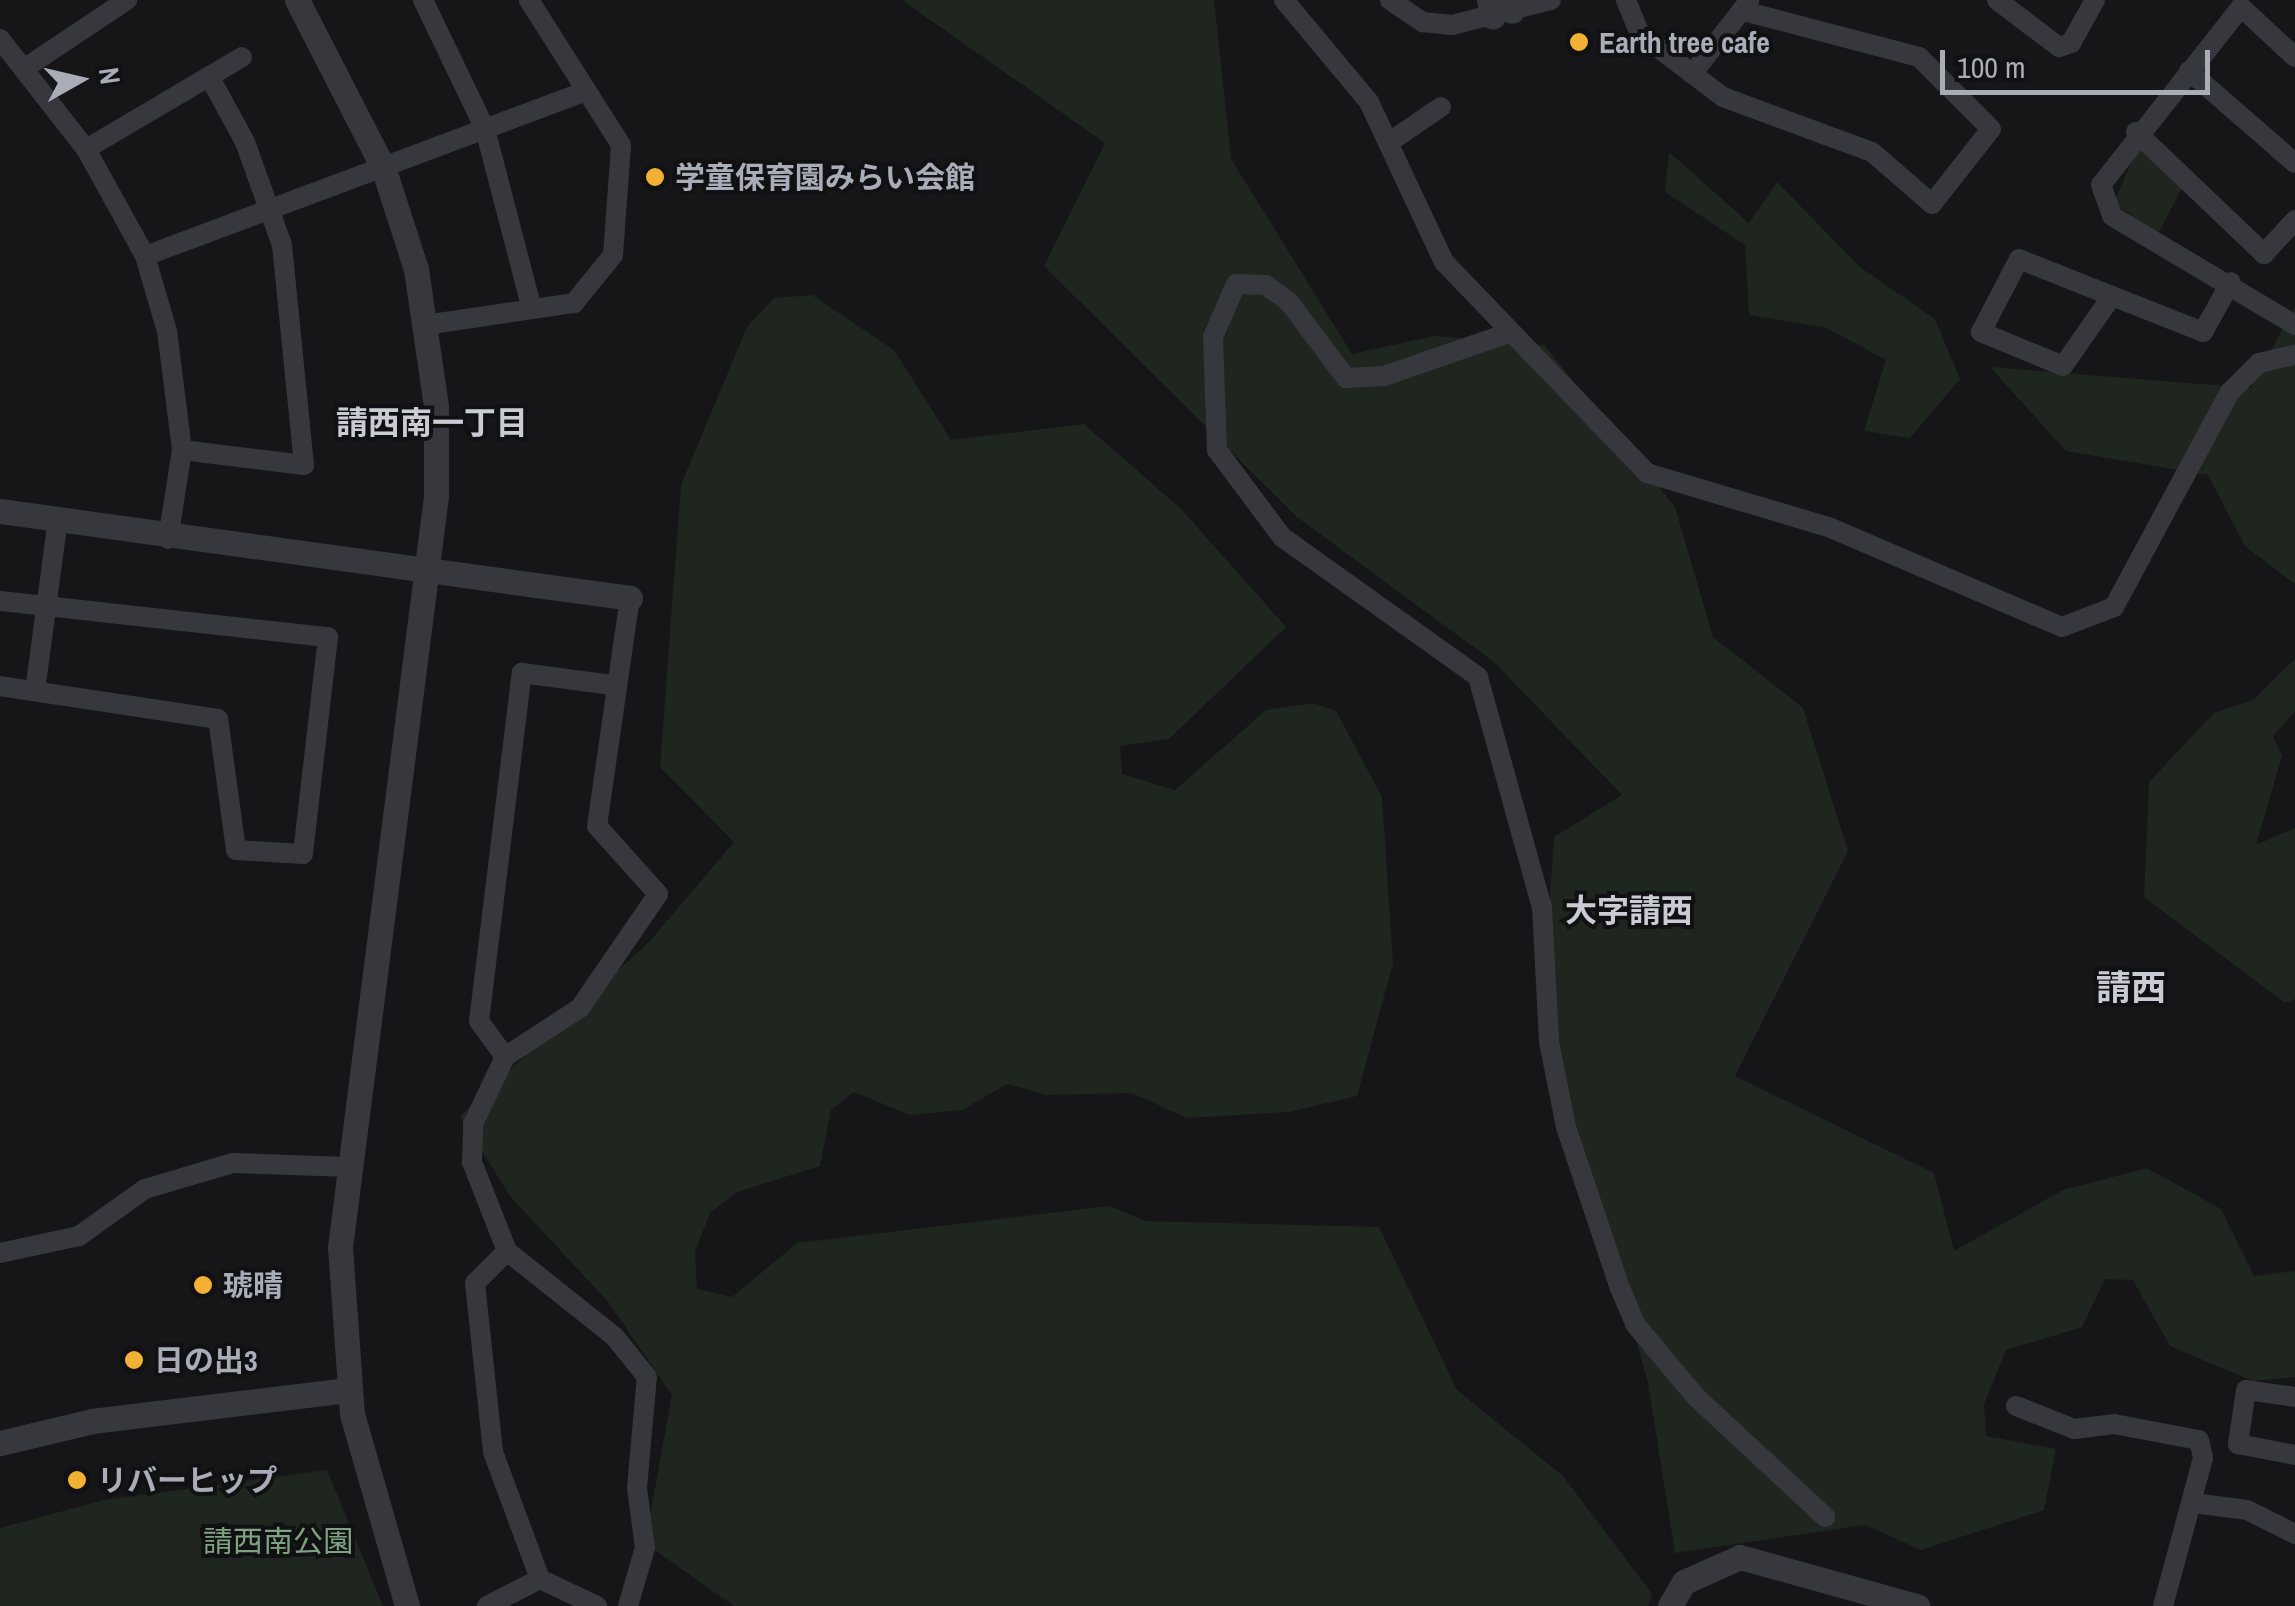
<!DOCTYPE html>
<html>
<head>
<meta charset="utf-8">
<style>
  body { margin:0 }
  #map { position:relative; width:2295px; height:1606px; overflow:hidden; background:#161618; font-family:"Archivo Narrow","Noto Sans JP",sans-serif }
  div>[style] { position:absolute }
  .green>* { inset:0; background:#1e261f }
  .minor>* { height:20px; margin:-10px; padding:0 10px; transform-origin:10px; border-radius:10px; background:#37383d }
  .tertiary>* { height:25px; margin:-12.5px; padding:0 12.5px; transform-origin:12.5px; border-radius:12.5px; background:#37383d }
  .dots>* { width:28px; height:28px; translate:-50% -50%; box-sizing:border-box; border:5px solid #111113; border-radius:50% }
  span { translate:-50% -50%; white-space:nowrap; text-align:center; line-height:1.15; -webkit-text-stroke:8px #111113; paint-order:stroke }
  .poi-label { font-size:30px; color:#a8adb8; font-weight:700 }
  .left { translate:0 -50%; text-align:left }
  .park-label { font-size:30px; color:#7fa381 }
  .neighbourhood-label { font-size:32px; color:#c9ccd4; font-weight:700 }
  .quarter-label { font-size:35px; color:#c9ccd4; font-weight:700 }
  .north { position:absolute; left:30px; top:30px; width:100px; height:100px; -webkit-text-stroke:8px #111113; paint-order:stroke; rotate:82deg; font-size:28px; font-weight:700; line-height:40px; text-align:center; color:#a8adb8 }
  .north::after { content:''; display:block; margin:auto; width:35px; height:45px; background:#a8adb8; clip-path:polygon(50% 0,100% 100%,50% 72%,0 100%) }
  .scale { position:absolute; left:1940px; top:50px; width:270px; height:45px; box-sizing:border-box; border:5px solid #a8adb8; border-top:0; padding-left:12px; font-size:30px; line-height:35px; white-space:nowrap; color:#a8adb8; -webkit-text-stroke:8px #111113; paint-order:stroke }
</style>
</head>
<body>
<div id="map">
  <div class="green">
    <i style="clip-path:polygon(902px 0,1214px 0,1231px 159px,1352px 354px,1434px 336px,1544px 345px,1675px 507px,1713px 637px,1803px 708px,1848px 851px,1735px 1076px,1934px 1173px,1954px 1251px,2063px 1190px,2147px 1168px,2221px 1209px,2254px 1276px,2295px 1271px,2295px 1377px,2253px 1381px,2170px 1346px,2133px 1280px,2105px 1279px,2082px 1327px,2006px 1350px,1984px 1404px,1986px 1436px,2056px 1449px,2044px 1510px,1921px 1550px,1865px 1525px,1675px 1553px,1648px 1382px,1542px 1011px,1554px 837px,1622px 795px,1494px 662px,1297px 517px,1044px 266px,1105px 143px)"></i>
    <i style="clip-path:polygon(2138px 146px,2183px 186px,2158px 234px,2114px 203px)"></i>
    <i style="clip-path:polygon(1669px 152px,1749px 223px,1777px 182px,1861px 268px,1935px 319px,1960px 379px,1910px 438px,1864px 431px,1886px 360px,1827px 328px,1749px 315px,1745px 245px,1665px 192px)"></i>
    <i style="clip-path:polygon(812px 295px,894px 350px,951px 440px,1084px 424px,1181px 509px,1286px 627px,1169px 739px,1120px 746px,1122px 774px,1175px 790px,1266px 710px,1313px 703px,1336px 711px,1382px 797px,1393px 963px,1357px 1096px,1289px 1112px,1187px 1118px,1132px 1093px,1046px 1095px,1007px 1084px,962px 1110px,910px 1115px,854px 1092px,831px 1110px,820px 1166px,737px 1192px,710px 1213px,695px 1251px,697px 1289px,732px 1297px,797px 1243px,1109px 1206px,1146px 1221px,1379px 1227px,1457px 1390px,1563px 1476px,1652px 1594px,1648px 1606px,734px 1606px,645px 1543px,672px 1395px,609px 1303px,510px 1196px,460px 1116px,650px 941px,734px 842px,660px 767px,681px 485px,747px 327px,774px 298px)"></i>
    <i style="clip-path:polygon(2295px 306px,2295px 584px,2245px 546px,2208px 475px,2066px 451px,1990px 367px,2251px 388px)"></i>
    <i style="clip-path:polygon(2295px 659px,2295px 711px,2273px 736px,2282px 756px,2256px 845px,2295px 828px,2295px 999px,2285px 1003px,2144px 897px,2149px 782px,2214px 713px,2253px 700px)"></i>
    <i style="clip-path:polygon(327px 1470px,383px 1606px,0 1606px,0 1528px,104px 1500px)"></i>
  </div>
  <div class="minor">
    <i style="left:423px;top:0;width:143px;rotate:64.3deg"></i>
    <i style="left:485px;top:129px;width:186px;rotate:75.4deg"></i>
    <i style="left:1284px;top:0;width:133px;rotate:50.2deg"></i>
    <i style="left:1369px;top:102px;width:177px;rotate:64.9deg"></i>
    <i style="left:1444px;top:262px;width:293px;rotate:46.1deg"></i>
    <i style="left:1647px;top:473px;width:192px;rotate:16.6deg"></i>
    <i style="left:1831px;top:528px;width:251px;rotate:23.2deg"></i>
    <i style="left:2062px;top:627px;width:56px;rotate:-21deg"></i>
    <i style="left:2114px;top:607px;width:244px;rotate:-61.7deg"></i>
    <i style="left:2230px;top:392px;width:41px;rotate:-45deg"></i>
    <i style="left:2259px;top:363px;width:37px;rotate:-13deg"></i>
    <i style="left:1390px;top:0;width:40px;rotate:34deg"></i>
    <i style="left:1423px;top:22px;width:29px;rotate:6deg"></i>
    <i style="left:1452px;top:25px;width:102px;rotate:-14.2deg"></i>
    <i style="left:1626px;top:0;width:37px;rotate:68deg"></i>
    <i style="left:1640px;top:34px;width:104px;rotate:37.2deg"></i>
    <i style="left:1723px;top:97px;width:159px;rotate:20.3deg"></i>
    <i style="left:1872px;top:152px;width:79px;rotate:40.9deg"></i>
    <i style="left:1932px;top:204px;width:95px;rotate:-51.8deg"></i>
    <i style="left:1991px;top:129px;width:102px;rotate:-135deg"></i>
    <i style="left:1919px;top:57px;width:181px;rotate:-165.3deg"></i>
    <i style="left:1997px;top:0;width:78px;rotate:37.2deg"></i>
    <i style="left:2059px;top:47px;width:13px;rotate:-18deg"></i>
    <i style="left:2071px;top:43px;width:49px;rotate:-60.8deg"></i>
    <i style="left:0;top:39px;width:140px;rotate:52deg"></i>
    <i style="left:86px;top:149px;width:122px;rotate:61.1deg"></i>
    <i style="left:145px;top:256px;width:78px;rotate:73.7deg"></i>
    <i style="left:167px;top:331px;width:120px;rotate:82.8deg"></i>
    <i style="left:182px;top:450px;width:90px;rotate:98.9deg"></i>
    <i style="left:2295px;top:57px;width:74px;rotate:-137.2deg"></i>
    <i style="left:2241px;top:7px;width:226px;rotate:128.2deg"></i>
    <i style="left:2101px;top:185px;width:33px;rotate:70deg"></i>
    <i style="left:2112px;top:216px;width:213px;rotate:30.8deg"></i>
    <i style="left:25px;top:68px;width:123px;rotate:-33.7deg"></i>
    <i style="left:2189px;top:71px;width:140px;rotate:41deg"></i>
    <i style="left:1692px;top:74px;width:93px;rotate:-52deg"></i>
    <i style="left:2136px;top:132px;width:177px;rotate:43.6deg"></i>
    <i style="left:2264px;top:254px;width:46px;rotate:-47.6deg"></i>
    <i style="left:1388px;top:143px;width:64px;rotate:-34.2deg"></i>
    <i style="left:86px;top:149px;width:181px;rotate:-30.5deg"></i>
    <i style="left:145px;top:256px;width:465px;rotate:-20.5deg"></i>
    <i style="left:2112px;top:296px;width:85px;rotate:125deg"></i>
    <i style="left:2063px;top:366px;width:89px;rotate:-157.5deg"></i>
    <i style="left:1981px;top:332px;width:82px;rotate:-62.5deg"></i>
    <i style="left:2019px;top:259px;width:100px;rotate:21.7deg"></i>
    <i style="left:2112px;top:296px;width:98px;rotate:21.6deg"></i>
    <i style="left:2203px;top:332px;width:57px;rotate:-60.8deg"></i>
    <i style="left:425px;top:325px;width:151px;rotate:-8.4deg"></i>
    <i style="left:574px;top:303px;width:62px;rotate:-50.9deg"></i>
    <i style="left:613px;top:255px;width:110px;rotate:-85.8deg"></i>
    <i style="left:621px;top:145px;width:172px;rotate:-122.4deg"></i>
    <i style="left:1506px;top:334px;width:129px;rotate:161deg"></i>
    <i style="left:1384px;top:376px;width:38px;rotate:177deg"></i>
    <i style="left:1346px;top:378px;width:95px;rotate:-126.9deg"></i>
    <i style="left:1289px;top:302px;width:29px;rotate:-144deg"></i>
    <i style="left:1266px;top:285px;width:30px;rotate:-178deg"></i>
    <i style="left:1236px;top:284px;width:58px;rotate:113.5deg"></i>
    <i style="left:1213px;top:337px;width:113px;rotate:88deg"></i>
    <i style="left:1217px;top:450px;width:109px;rotate:53.2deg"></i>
    <i style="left:1282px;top:537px;width:241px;rotate:35.5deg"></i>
    <i style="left:1478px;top:677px;width:239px;rotate:74.5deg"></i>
    <i style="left:1542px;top:907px;width:135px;rotate:87deg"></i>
    <i style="left:1549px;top:1042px;width:87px;rotate:78.7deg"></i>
    <i style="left:1566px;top:1127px;width:170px;rotate:71.5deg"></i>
    <i style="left:1620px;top:1288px;width:39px;rotate:67deg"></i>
    <i style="left:1635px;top:1324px;width:94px;rotate:50.2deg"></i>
    <i style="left:1695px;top:1396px;width:178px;rotate:42.9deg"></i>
    <i style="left:182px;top:450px;width:123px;rotate:7deg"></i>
    <i style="left:304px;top:465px;width:221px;rotate:-95.7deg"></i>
    <i style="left:282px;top:245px;width:109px;rotate:-109.8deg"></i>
    <i style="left:245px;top:142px;width:75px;rotate:-118.6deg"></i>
    <i style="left:0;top:601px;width:330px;rotate:6.3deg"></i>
    <i style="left:328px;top:637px;width:218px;rotate:96.6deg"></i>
    <i style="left:303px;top:854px;width:67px;rotate:-176.6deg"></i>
    <i style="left:236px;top:850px;width:132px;rotate:-97.8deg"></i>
    <i style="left:218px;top:719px;width:220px;rotate:-171.4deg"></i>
    <i style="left:35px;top:691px;width:174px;rotate:-82.4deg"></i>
    <i style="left:505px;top:1057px;width:44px;rotate:-125.8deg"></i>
    <i style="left:479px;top:1021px;width:351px;rotate:-83deg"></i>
    <i style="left:522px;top:673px;width:91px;rotate:7.6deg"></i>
    <i style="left:507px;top:1251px;width:45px;rotate:135deg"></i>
    <i style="left:475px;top:1283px;width:170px;rotate:83.9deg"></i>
    <i style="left:493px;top:1452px;width:135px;rotate:69.7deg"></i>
    <i style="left:540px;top:1579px;width:63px;rotate:25.3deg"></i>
    <i style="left:0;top:1253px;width:81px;rotate:-12.1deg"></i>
    <i style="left:79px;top:1236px;width:81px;rotate:-35.5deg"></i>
    <i style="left:145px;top:1189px;width:92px;rotate:-16.5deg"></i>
    <i style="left:233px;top:1163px;width:116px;rotate:2deg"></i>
    <i style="left:2295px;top:1397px;width:49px;rotate:-171.9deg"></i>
    <i style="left:2246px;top:1390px;width:55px;rotate:98.4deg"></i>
    <i style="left:2238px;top:1444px;width:58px;rotate:10.9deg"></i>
    <i style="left:2016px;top:1406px;width:62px;rotate:21.6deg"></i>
    <i style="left:2074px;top:1429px;width:40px;rotate:-7.1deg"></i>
    <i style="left:2114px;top:1424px;width:86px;rotate:10.7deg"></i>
    <i style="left:2199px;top:1440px;width:18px;rotate:77deg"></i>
    <i style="left:2203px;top:1458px;width:153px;rotate:105.1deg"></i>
    <i style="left:2193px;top:1503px;width:54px;rotate:7.4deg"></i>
    <i style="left:2247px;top:1510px;width:54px;rotate:26.6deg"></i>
    <i style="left:487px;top:1606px;width:59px;rotate:-27deg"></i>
    <i style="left:628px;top:1606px;width:60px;rotate:-73.7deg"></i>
    <i style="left:645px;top:1548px;width:61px;rotate:-97.6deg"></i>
    <i style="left:637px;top:1488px;width:111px;rotate:-84.9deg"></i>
    <i style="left:647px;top:1377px;width:51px;rotate:-128.7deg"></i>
    <i style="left:615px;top:1337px;width:138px;rotate:-141.5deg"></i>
    <i style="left:507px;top:1251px;width:96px;rotate:-111.5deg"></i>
    <i style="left:472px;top:1162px;width:38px;rotate:-88deg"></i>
    <i style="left:473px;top:1124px;width:74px;rotate:-64.5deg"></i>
    <i style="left:505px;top:1057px;width:90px;rotate:-33.2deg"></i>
    <i style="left:580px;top:1008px;width:138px;rotate:-55.6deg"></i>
    <i style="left:658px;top:894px;width:91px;rotate:-131.9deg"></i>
    <i style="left:597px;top:826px;width:230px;rotate:-81.8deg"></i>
  </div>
  <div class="tertiary">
    <i style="left:297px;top:0;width:188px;rotate:62.8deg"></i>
    <i style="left:383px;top:167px;width:107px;rotate:72.1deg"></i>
    <i style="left:416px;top:269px;width:138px;rotate:81.7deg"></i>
    <i style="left:436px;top:406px;width:90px;rotate:90deg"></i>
    <i style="left:436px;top:496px;width:757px;rotate:97.28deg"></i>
    <i style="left:340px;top:1247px;width:167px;rotate:85.9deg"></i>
    <i style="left:352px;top:1414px;width:200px;rotate:74deg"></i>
    <i style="left:1489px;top:0;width:17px;rotate:77deg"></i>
    <i style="left:1509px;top:0;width:11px;rotate:75deg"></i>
    <i style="left:0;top:511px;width:636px;rotate:7.86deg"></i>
    <i style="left:0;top:1443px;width:95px;rotate:-13.4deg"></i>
    <i style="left:92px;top:1421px;width:258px;rotate:-6.9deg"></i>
    <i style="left:1670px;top:1606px;width:28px;rotate:-60deg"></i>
    <i style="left:1684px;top:1582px;width:61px;rotate:-24.1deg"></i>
    <i style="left:1740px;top:1557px;width:184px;rotate:15.5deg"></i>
  </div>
  <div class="dots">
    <i style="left:1579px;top:42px;background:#f2b134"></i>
    <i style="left:655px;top:177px;background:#f2b134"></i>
    <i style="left:203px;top:1285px;background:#f2b134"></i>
    <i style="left:134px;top:1360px;background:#f2b134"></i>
    <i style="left:77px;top:1480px;background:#f2b134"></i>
  </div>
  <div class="poi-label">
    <span class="left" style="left:1599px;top:42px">Earth tree cafe</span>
    <span class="left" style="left:675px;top:177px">学童保育園みらい会館</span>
    <span class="left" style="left:223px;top:1285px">琥晴</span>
    <span class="left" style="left:154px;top:1360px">日の出3</span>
    <span class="left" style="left:97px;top:1480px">リバーヒップ</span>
  </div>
  <div class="park-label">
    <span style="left:278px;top:1541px">請西南公園</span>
  </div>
  <div class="neighbourhood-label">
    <span style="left:432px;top:423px">請西南一丁目</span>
    <span style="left:1629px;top:911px">大字請西</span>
  </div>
  <div class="quarter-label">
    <span style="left:2131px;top:988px">請西</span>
  </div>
  <div class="north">N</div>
  <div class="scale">100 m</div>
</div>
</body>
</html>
